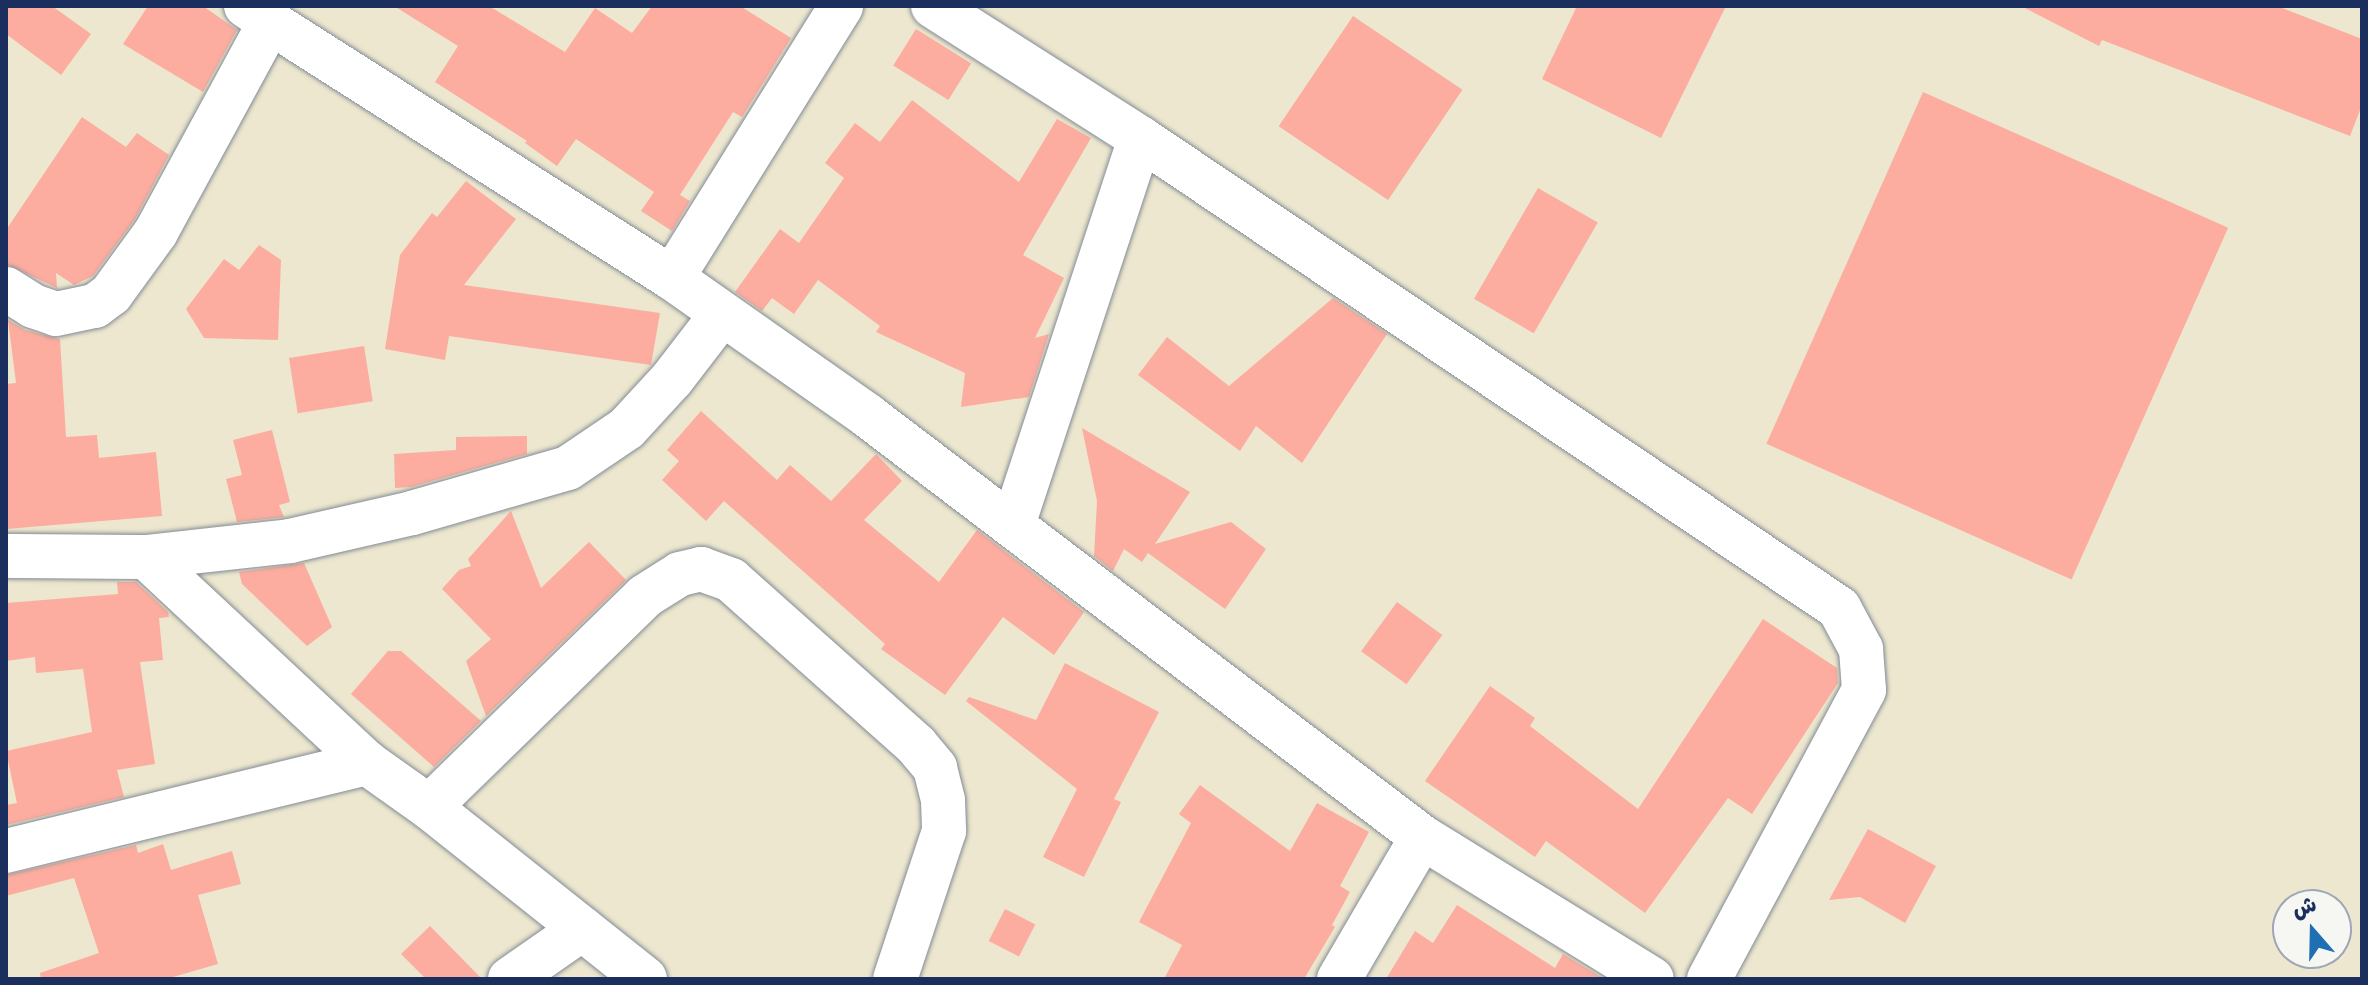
<!DOCTYPE html>
<html>
<head>
<meta charset="utf-8">
<style>
  body { margin:0 }
  #map { position:relative; width:2368px; height:985px; overflow:hidden; background:#ece7ce; font-family:Mynerve,"Playpen Sans Arabic",sans-serif }
  div>[style] { position:absolute }
  .building>* { inset:0; background:#fcada0; transform-origin:0 0 }
  .roads { filter:drop-shadow(0 0 2px #848b96) drop-shadow(0 0 2px #848b96) }
  .minor>* { height:44px; margin:-22px; padding:0 22px; transform-origin:22px; border-radius:22px; background:#fff }
  span { translate:-50% -50%; white-space:nowrap; text-align:center; line-height:1.15; -webkit-text-stroke:7px #f6f6f2; paint-order:stroke }
  .frame { position:absolute; inset:0; border:8px solid #1b2f5e; pointer-events:none }
  .north { position:absolute; left:2272px; top:889px; width:80px; height:80px; box-sizing:border-box; background:#f6f6f2; border:2px solid #9ea6b7; border-radius:50%; rotate:340deg; font-size:22px; font-weight:700; line-height:32px; text-align:center; color:#1b2f5e }
  .north::after { content:''; display:block; margin:auto; width:28px; height:36px; background:#1f6fb2; clip-path:polygon(50% 0,100% 100%,50% 72%,0 100%) }
</style>
</head>
<body>
<div id="map">
  <div class="building">
    <i style="clip-path:polygon(6px 6px,52px 6px,91px 34px,61px 75px,6px 34px)"></i>
    <i style="clip-path:polygon(148px 6px,203px 6px,237px 30px,203px 92px,123px 44px)"></i>
    <i style="clip-path:polygon(394px 6px,489px 6px,565px 52px,595px 8px,632px 33px,652px 6px,740px 6px,791px 38px,742px 117px,733px 112px,680px 195px,690px 201px,672px 231px,641px 211px,654px 192px,576px 139px,557px 166px,525px 143px,527px 141px,435px 82px,458px 46px)"></i>
    <i style="clip-path:polygon(1577px 6px,1726px 6px,1661px 138px,1542px 79px)"></i>
    <i style="clip-path:polygon(2021px 6px,2277px 6px,2362px 39px,2362px 105px,2350px 136px,2102px 40px,2099px 46px)"></i>
    <i style="left:1353px;top:16px;width:132px;height:133px;rotate:34deg"></i>
    <i style="left:916px;top:29px;width:65px;height:43px;rotate:32deg"></i>
    <i style="left:1923px;top:92px;width:334px;height:385px;rotate:24deg"></i>
    <i style="clip-path:polygon(912px 100px,1019px 182px,1057px 119px,1091px 138px,1023px 255px,1064px 278px,1035px 338px,1049px 334px,1029px 397px,961px 407px,965px 373px,876px 332px,880px 326px,818px 280px,794px 314px,772px 298px,762px 311px,735px 292px,780px 229px,799px 243px,844px 178px,825px 163px,855px 123px,880px 142px)"></i>
    <i style="clip-path:polygon(82px 117px,126px 147px,137px 133px,169px 155px,135px 219px,93px 276px,74px 285px,56px 273px,57px 288px,6px 264px,6px 230px)"></i>
    <i style="clip-path:polygon(466px 181px,516px 219px,464px 285px,660px 313px,651px 365px,449px 336px,445px 360px,385px 349px,400px 255px,432px 213px,437px 217px)"></i>
    <i style="left:1538px;top:188px;width:69px;height:128px;rotate:30deg"></i>
    <i style="clip-path:polygon(259px 245px,281px 260px,278px 340px,204px 338px,186px 309px,224px 259px,239px 270px)"></i>
    <i style="clip-path:polygon(1333px 298px,1387px 334px,1302px 463px,1256px 426px,1240px 451px,1138px 375px,1167px 337px,1229px 386px)"></i>
    <i style="clip-path:polygon(8px 320px,25px 330px,60px 339px,66px 437px,97px 435px,99px 458px,156px 452px,162px 516px,6px 529px,6px 384px,16px 383px)"></i>
    <i style="left:364px;top:346px;width:56px;height:76px;rotate:81deg"></i>
    <i style="clip-path:polygon(701px 411px,777px 480px,790px 465px,831px 501px,876px 454px,902px 481px,864px 520px,939px 582px,977px 530px,1084px 612px,1054px 655px,1003px 617px,945px 695px,881px 649px,885px 644px,724px 501px,706px 521px,662px 480px,679px 461px,667px 450px)"></i>
    <i style="clip-path:polygon(1082px 428px,1190px 492px,1155px 544px,1231px 522px,1266px 549px,1225px 609px,1148px 553px,1142px 562px,1124px 549px,1113px 571px,1094px 556px,1097px 501px)"></i>
    <i style="clip-path:polygon(272px 430px,290px 502px,279px 505px,284px 517px,237px 522px,226px 479px,242px 475px,233px 440px)"></i>
    <i style="clip-path:polygon(527px 436px,527px 454px,411px 487px,395px 488px,394px 454px,456px 450px,456px 437px)"></i>
    <i style="clip-path:polygon(511px 511px,541px 588px,589px 542px,626px 580px,486px 716px,466px 661px,491px 639px,442px 589px,459px 570px,471px 566px,468px 559px)"></i>
    <i style="clip-path:polygon(304px 563px,332px 627px,307px 646px,242px 584px,239px 572px)"></i>
    <i style="clip-path:polygon(117px 582px,136px 582px,168px 612px,169px 617px,159px 618px,163px 660px,140px 662px,155px 764px,117px 770px,124px 797px,6px 825px,6px 805px,17px 803px,6px 751px,92px 732px,83px 669px,36px 673px,35px 657px,6px 661px,6px 603px,118px 594px)"></i>
    <i style="left:1397px;top:602px;width:56px;height:61px;rotate:36deg"></i>
    <i style="clip-path:polygon(1763px 619px,1837px 668px,1838px 683px,1752px 814px,1728px 798px,1645px 913px,1546px 841px,1535px 857px,1425px 781px,1490px 686px,1535px 718px,1530px 726px,1638px 809px)"></i>
    <i style="clip-path:polygon(388px 651px,401px 651px,481px 721px,434px 767px,351px 694px)"></i>
    <i style="clip-path:polygon(1065px 663px,1159px 712px,1114px 799px,1121px 802px,1084px 877px,1043px 857px,1077px 789px,966px 701px,969px 697px,1036px 720px)"></i>
    <i style="clip-path:polygon(1200px 785px,1290px 851px,1317px 803px,1369px 832px,1340px 886px,1350px 892px,1332px 925px,1335px 927px,1304px 979px,1164px 979px,1182px 945px,1139px 922px,1191px 823px,1179px 814px)"></i>
    <i style="clip-path:polygon(1868px 829px,1936px 866px,1905px 923px,1860px 897px,1829px 900px)"></i>
    <i style="clip-path:polygon(163px 844px,171px 870px,232px 851px,241px 884px,198px 895px,218px 964px,166px 979px,41px 979px,40px 973px,99px 953px,74px 878px,6px 896px,6px 875px,136px 845px,138px 853px)"></i>
    <i style="clip-path:polygon(1457px 905px,1555px 968px,1563px 954px,1604px 979px,1386px 979px,1415px 931px,1433px 943px)"></i>
    <i style="left:1005px;top:909px;width:34px;height:36px;rotate:27deg"></i>
    <i style="clip-path:polygon(430px 926px,482px 979px,426px 979px,401px 954px)"></i>
  </div>
  <div class="roads">
    <div class="minor">
      <i style="left:933px;top:6px;width:246px;rotate:32.5deg"></i>
      <i style="left:1140px;top:138px;width:842px;rotate:33.92deg"></i>
      <i style="left:1839px;top:608px;width:47px;rotate:61.8deg"></i>
      <i style="left:1861px;top:649px;width:41px;rotate:85.8deg"></i>
      <i style="left:1864px;top:690px;width:328px;rotate:118.2deg"></i>
      <i style="left:270px;top:22px;width:477px;rotate:32.5deg"></i>
      <i style="left:672px;top:278px;width:240px;rotate:35.1deg"></i>
      <i style="left:868px;top:416px;width:696px;rotate:37.23deg"></i>
      <i style="left:1422px;top:837px;width:270px;rotate:31.7deg"></i>
      <i style="left:672px;top:278px;width:320px;rotate:-58.1deg"></i>
      <i style="left:6px;top:289px;width:32px;rotate:32deg"></i>
      <i style="left:33px;top:306px;width:24px;rotate:19deg"></i>
      <i style="left:56px;top:314px;width:40px;rotate:-12deg"></i>
      <i style="left:95px;top:306px;width:20px;rotate:-37deg"></i>
      <i style="left:111px;top:294px;width:77px;rotate:-54deg"></i>
      <i style="left:156px;top:232px;width:239px;rotate:-61.5deg"></i>
      <i style="left:270px;top:22px;width:29px;rotate:-146deg"></i>
      <i style="left:1013px;top:525px;width:407px;rotate:-71.8deg"></i>
      <i style="left:6px;top:556px;width:140px;rotate:0.4deg"></i>
      <i style="left:146px;top:557px;width:302px;rotate:43deg"></i>
      <i style="left:367px;top:763px;width:76px;rotate:35.4deg"></i>
      <i style="left:429px;top:807px;width:276px;rotate:38.5deg"></i>
      <i style="left:146px;top:557px;width:145px;rotate:-6.3deg"></i>
      <i style="left:290px;top:541px;width:125px;rotate:-12.9deg"></i>
      <i style="left:412px;top:513px;width:162px;rotate:-16.1deg"></i>
      <i style="left:568px;top:468px;width:71px;rotate:-34.1deg"></i>
      <i style="left:627px;top:428px;width:67px;rotate:-47.4deg"></i>
      <i style="left:672px;top:379px;width:82px;rotate:-52.4deg"></i>
      <i style="left:429px;top:807px;width:302px;rotate:-44.3deg"></i>
      <i style="left:645px;top:596px;width:41px;rotate:-32.2deg"></i>
      <i style="left:680px;top:574px;width:22px;rotate:-13deg"></i>
      <i style="left:701px;top:569px;width:32px;rotate:20deg"></i>
      <i style="left:731px;top:580px;width:248px;rotate:41.7deg"></i>
      <i style="left:916px;top:745px;width:30px;rotate:50deg"></i>
      <i style="left:935px;top:768px;width:33px;rotate:76deg"></i>
      <i style="left:943px;top:800px;width:31px;rotate:88deg"></i>
      <i style="left:944px;top:831px;width:156px;rotate:108.3deg"></i>
      <i style="left:6px;top:851px;width:372px;rotate:-13.7deg"></i>
      <i style="left:510px;top:979px;width:88px;rotate:-34.8deg"></i>
      <i style="left:1339px;top:979px;width:164px;rotate:-59.7deg"></i>
    </div>
  </div>
  <div class="frame"></div>
  <div class="north">ش</div>
</div>
</body>
</html>
